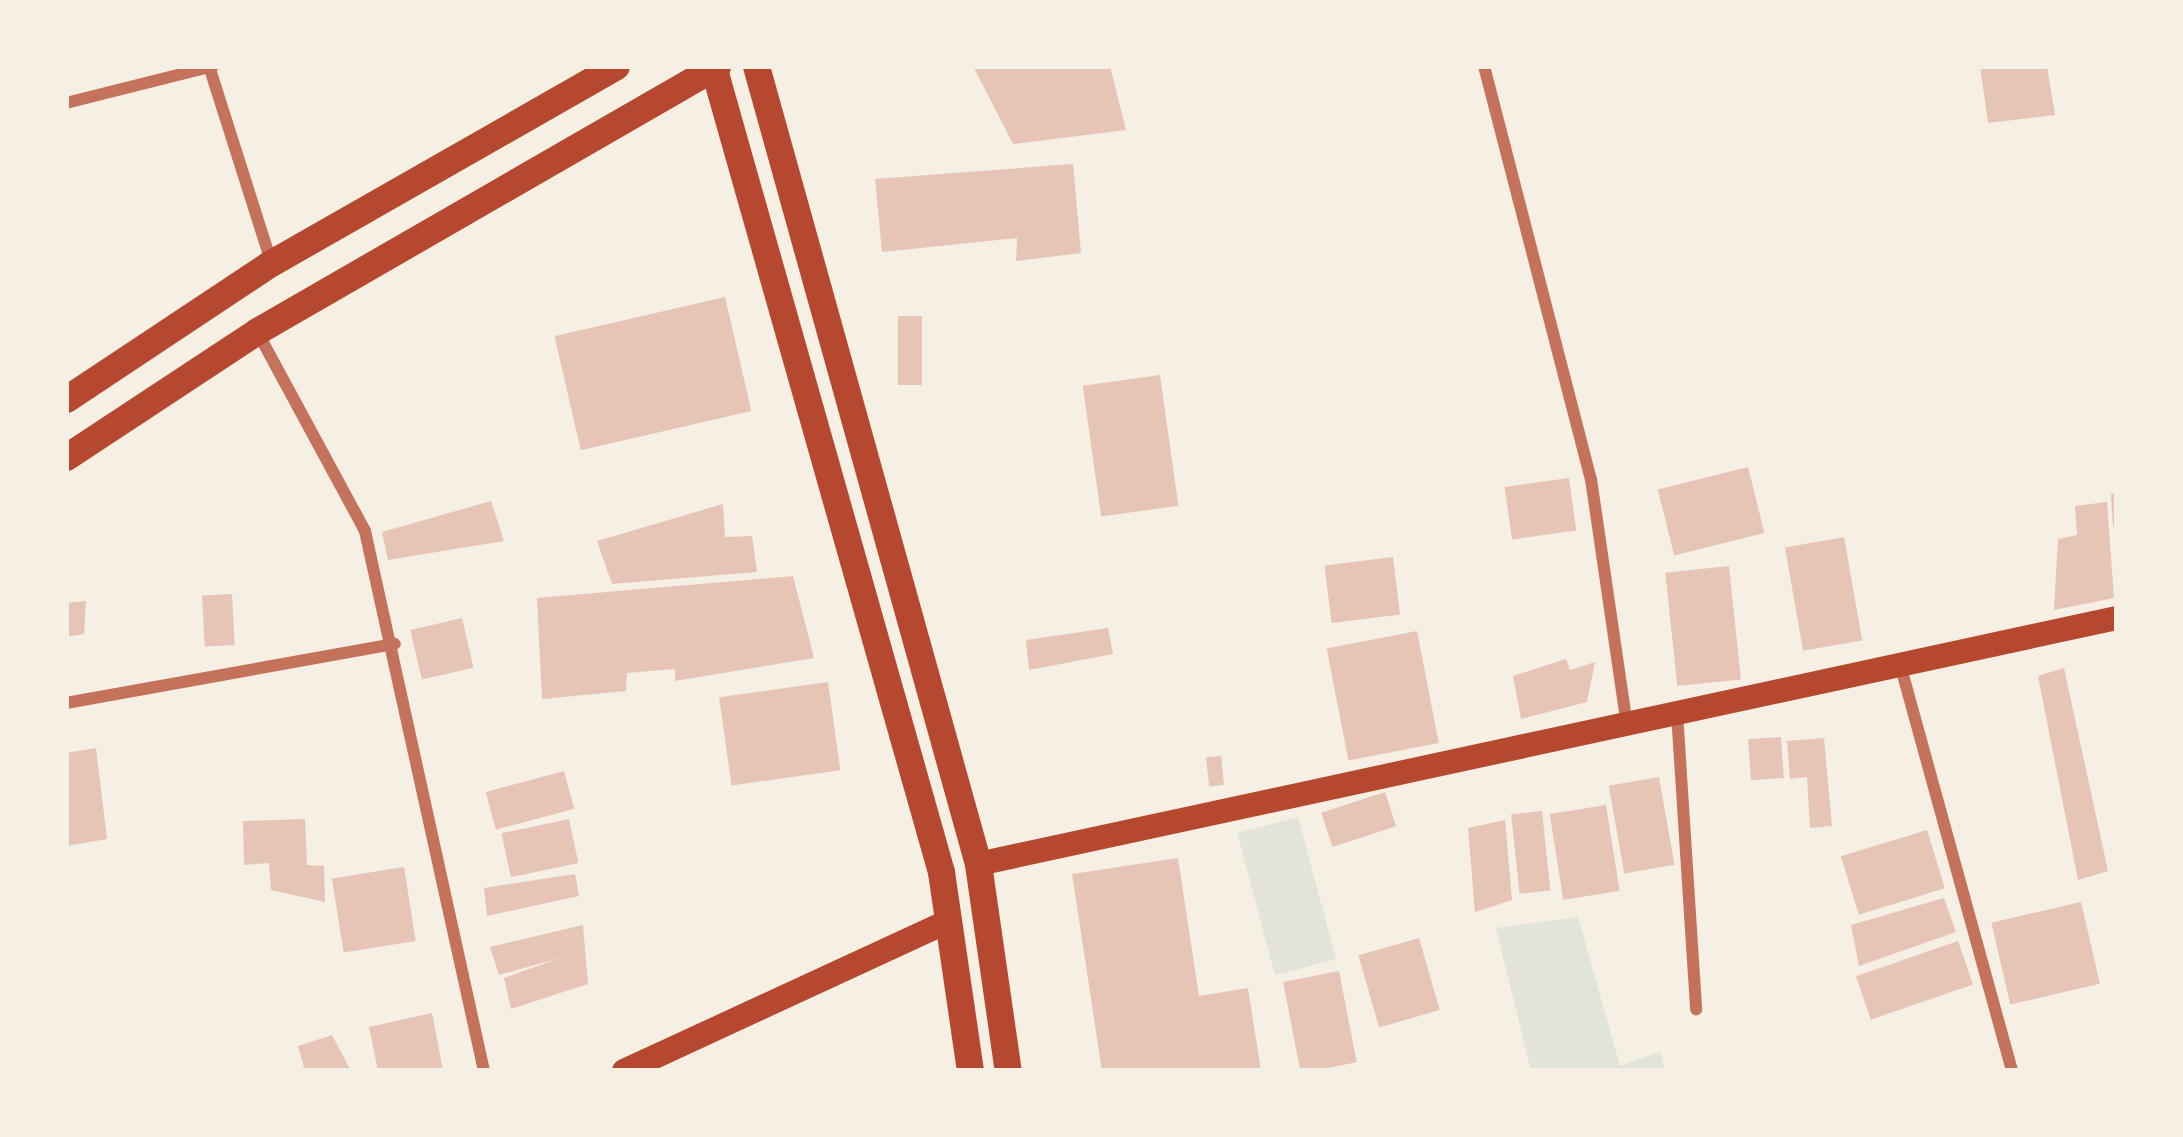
<!DOCTYPE html>
<html>
<head>
<meta charset="utf-8">
<style>
  body { margin:0 }
  #map { position:relative; width:2183px; height:1137px; overflow:hidden; background:#f6efe4; font-family:Spectral,serif }
  div>[style] { position:absolute }
  .green>* { inset:0; background:#e2e4dc; transform-origin:0 0 }
  .building>* { inset:0; background:#e6c5b7; transform-origin:0 0 }
  .minor>* { height:12px; margin:-6px; padding:0 6px; transform-origin:6px; border-radius:6px; background:#c5725c }
  .secondary>* { height:24px; margin:-12px; padding:0 12px; transform-origin:12px; border-radius:12px; background:#b5482f }
  .primary>* { height:27px; margin:-13.5px; padding:0 13.5px; transform-origin:13.5px; border-radius:13.5px; background:#b5482f }
  span { translate:-50% -50%; white-space:nowrap; text-align:center; line-height:1.15; -webkit-text-stroke:10px #f6efe4; paint-order:stroke }
  .frame { position:absolute; inset:0; border:69px solid #f6efe4; pointer-events:none }
</style>
</head>
<body>
<div id="map">
  <div class="green">
    <i style="left:1298px;top:817px;width:147px;height:63px;rotate:75deg"></i>
    <i style="clip-path:polygon(1578px 917px,1620px 1066px,1660px 1052px,1665px 1071px,1531px 1071px,1496px 928px)"></i>
  </div>
  <div class="building">
    <i style="clip-path:polygon(973px 66px,1110px 66px,1126px 130px,1013px 144px)"></i>
    <i style="clip-path:polygon(1980px 66px,2047px 66px,2055px 115px,1988px 123px)"></i>
    <i style="clip-path:polygon(1073px 164px,1081px 253px,1016px 261px,1017px 238px,882px 252px,875px 179px)"></i>
    <i style="left:725px;top:297px;width:117px;height:175px;rotate:77deg"></i>
    <i style="left:898px;top:316px;width:24px;height:69px"></i>
    <i style="left:1160px;top:375px;width:132px;height:78px;rotate:82deg"></i>
    <i style="left:1748px;top:467px;width:68px;height:93px;rotate:76deg"></i>
    <i style="left:1569px;top:478px;width:53px;height:65px;rotate:82deg"></i>
    <i style="clip-path:polygon(2117px 493px,2117px 526px,2113px 526px,2111px 494px)"></i>
    <i style="clip-path:polygon(491px 501px,504px 541px,388px 560px,382px 532px)"></i>
    <i style="clip-path:polygon(2107px 502px,2114px 598px,2054px 610px,2058px 539px,2077px 535px,2075px 506px)"></i>
    <i style="clip-path:polygon(723px 504px,725px 537px,752px 536px,757px 572px,612px 584px,597px 541px)"></i>
    <i style="left:1844px;top:537px;width:105px;height:60px;rotate:80deg"></i>
    <i style="left:1393px;top:557px;width:58px;height:69px;rotate:83deg"></i>
    <i style="left:1729px;top:566px;width:114px;height:64px;rotate:84deg"></i>
    <i style="clip-path:polygon(793px 576px,814px 658px,675px 681px,675px 669px,627px 673px,626px 691px,542px 699px,537px 598px)"></i>
    <i style="left:232px;top:594px;width:51px;height:30px;rotate:87deg"></i>
    <i style="clip-path:polygon(86px 601px,84px 634px,66px 637px,66px 603px)"></i>
    <i style="left:462px;top:618px;width:51px;height:53px;rotate:77deg"></i>
    <i style="clip-path:polygon(1108px 628px,1113px 654px,1029px 670px,1026px 640px)"></i>
    <i style="left:1417px;top:631px;width:114px;height:92px;rotate:79deg"></i>
    <i style="clip-path:polygon(1566px 659px,1570px 670px,1595px 662px,1587px 702px,1521px 719px,1513px 676px)"></i>
    <i style="clip-path:polygon(2064px 668px,2108px 871px,2078px 880px,2038px 676px)"></i>
    <i style="left:828px;top:682px;width:89px;height:110px;rotate:82deg"></i>
    <i style="left:1781px;top:737px;width:41px;height:33px;rotate:86deg"></i>
    <i style="clip-path:polygon(1824px 738px,1832px 826px,1810px 828px,1807px 777px,1790px 779px,1787px 741px)"></i>
    <i style="clip-path:polygon(96px 748px,107px 839px,66px 846px,66px 753px)"></i>
    <i style="left:1221px;top:756px;width:29px;height:15px;rotate:84deg"></i>
    <i style="left:564px;top:771px;width:39px;height:81px;rotate:75deg"></i>
    <i style="left:1659px;top:777px;width:89px;height:51px;rotate:80deg"></i>
    <i style="left:1385px;top:792px;width:36px;height:67px;rotate:72deg"></i>
    <i style="left:1606px;top:805px;width:87px;height:57px;rotate:81deg"></i>
    <i style="left:1542px;top:811px;width:80px;height:31px;rotate:84deg"></i>
    <i style="clip-path:polygon(305px 819px,307px 865px,324px 866px,325px 902px,271px 890px,269px 863px,244px 865px,243px 821px)"></i>
    <i style="left:569px;top:819px;width:45px;height:69px;rotate:78deg"></i>
    <i style="clip-path:polygon(1505px 820px,1512px 900px,1475px 912px,1468px 828px)"></i>
    <i style="left:1927px;top:830px;width:61px;height:90px;rotate:73deg"></i>
    <i style="clip-path:polygon(1178px 858px,1199px 996px,1248px 988px,1261px 1071px,1102px 1071px,1072px 874px)"></i>
    <i style="left:404px;top:867px;width:75px;height:73px;rotate:81deg"></i>
    <i style="clip-path:polygon(575px 874px,579px 896px,487px 916px,484px 888px)"></i>
    <i style="clip-path:polygon(1944px 898px,1956px 932px,1859px 966px,1851px 925px)"></i>
    <i style="left:2081px;top:902px;width:84px;height:92px;rotate:77deg"></i>
    <i style="clip-path:polygon(583px 925px,588px 984px,511px 1009px,504px 978px,560px 958px,499px 975px,490px 947px)"></i>
    <i style="left:1419px;top:938px;width:75px;height:63px;rotate:74deg"></i>
    <i style="left:1958px;top:941px;width:46px;height:108px;rotate:71deg"></i>
    <i style="left:1339px;top:971px;width:93px;height:57px;rotate:79deg"></i>
    <i style="clip-path:polygon(432px 1013px,443px 1070px,378px 1071px,369px 1027px)"></i>
    <i style="clip-path:polygon(332px 1035px,351px 1071px,305px 1071px,298px 1046px)"></i>
  </div>
  <div class="minor">
    <i style="left:209px;top:66px;width:206px;rotate:72.4deg"></i>
    <i style="left:1484px;top:66px;width:427px;rotate:75.5deg"></i>
    <i style="left:1591px;top:479px;width:249px;rotate:81.7deg"></i>
    <i style="left:66px;top:103px;width:152px;rotate:-14.1deg"></i>
    <i style="left:258px;top:333px;width:225px;rotate:61.6deg"></i>
    <i style="left:365px;top:531px;width:553px;rotate:77.57deg"></i>
    <i style="left:1900px;top:664px;width:422px;rotate:74.6deg"></i>
    <i style="left:66px;top:703px;width:334px;rotate:-10.2deg"></i>
    <i style="left:1677px;top:713px;width:297px;rotate:86.3deg"></i>
  </div>
  <div class="secondary">
    <i style="left:978px;top:864px;width:1165px;rotate:-12.19deg"></i>
    <i style="left:624px;top:1071px;width:358px;rotate:-24.8deg"></i>
  </div>
  <div class="primary">
    <i style="left:713px;top:66px;width:838px;rotate:74.2deg"></i>
    <i style="left:941px;top:872px;width:201px;rotate:81.7deg"></i>
    <i style="left:756px;top:66px;width:828px;rotate:74.45deg"></i>
    <i style="left:978px;top:864px;width:209px;rotate:81.8deg"></i>
    <i style="left:66px;top:399px;width:246px;rotate:-33.6deg"></i>
    <i style="left:271px;top:263px;width:397px;rotate:-29.7deg"></i>
    <i style="left:66px;top:457px;width:229px;rotate:-33.4deg"></i>
    <i style="left:257px;top:331px;width:531px;rotate:-29.95deg"></i>
  </div>
  <div class="frame"></div>
</div>
</body>
</html>
